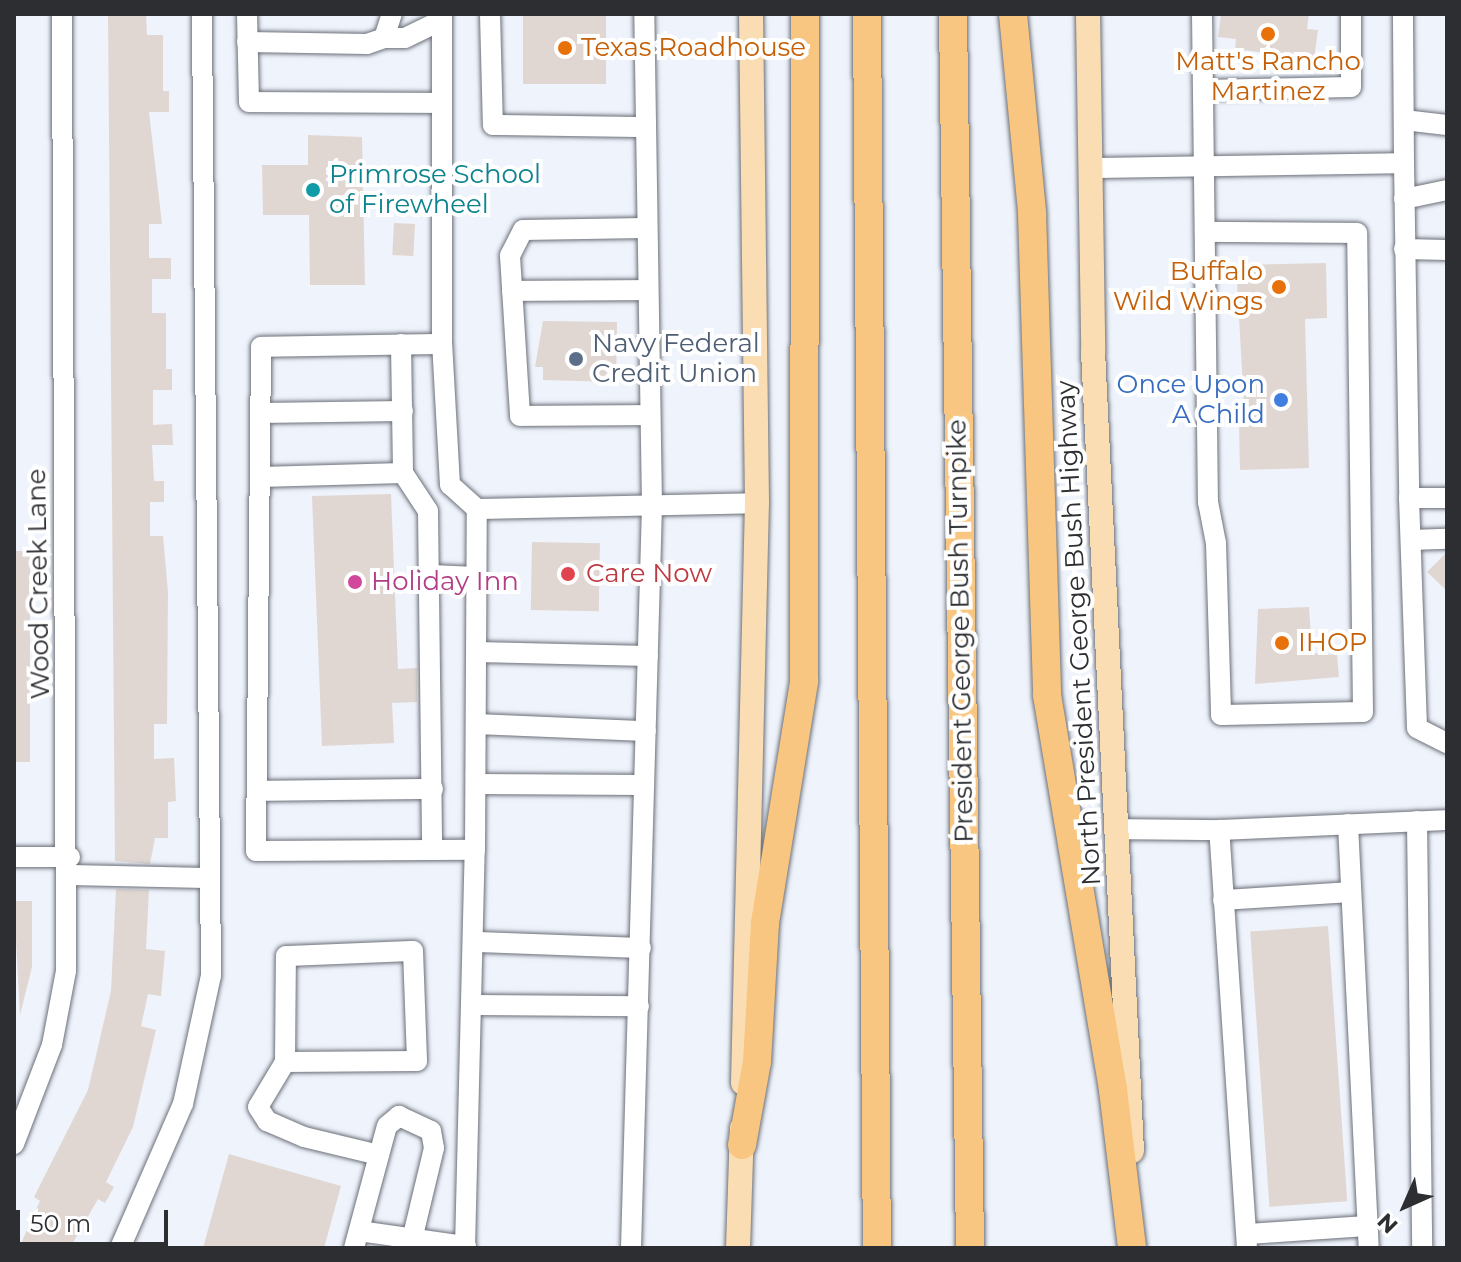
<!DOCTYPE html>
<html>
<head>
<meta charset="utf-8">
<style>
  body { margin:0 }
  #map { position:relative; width:1461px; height:1262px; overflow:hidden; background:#eef3fc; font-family:Montserrat,sans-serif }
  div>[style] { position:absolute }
  .building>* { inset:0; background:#e1d7d2; transform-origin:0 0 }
  .roads { filter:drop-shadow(0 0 2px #6c7078) drop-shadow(0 0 2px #6c7078) }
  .minor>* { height:20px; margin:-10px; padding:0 10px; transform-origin:10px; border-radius:10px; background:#fff }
  .major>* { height:24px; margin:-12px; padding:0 12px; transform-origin:12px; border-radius:12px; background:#fbddb3 }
  .highway>* { height:28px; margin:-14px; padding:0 14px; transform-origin:14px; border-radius:14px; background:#f8c680 }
  .dots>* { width:22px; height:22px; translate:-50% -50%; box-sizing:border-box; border:4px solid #fff; border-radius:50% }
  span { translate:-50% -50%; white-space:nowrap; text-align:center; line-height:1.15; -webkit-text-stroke:8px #fff; paint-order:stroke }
  .food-label { font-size:26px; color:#c56008 }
  .left { translate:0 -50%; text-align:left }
  .right { translate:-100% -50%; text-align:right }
  .culture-label { font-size:26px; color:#0d838f }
  .service-label { font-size:26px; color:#4e5e75 }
  .shop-label { font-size:26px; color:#366cbe }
  .health-label { font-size:26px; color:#be3a42 }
  .hotel-label { font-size:26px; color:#b23c85 }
  .street-label { font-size:26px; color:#2c2e32 }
  .frame { position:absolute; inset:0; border:16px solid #2c2e32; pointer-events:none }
  .north { position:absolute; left:1365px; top:1166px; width:80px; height:80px; -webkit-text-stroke:6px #fff; paint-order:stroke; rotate:225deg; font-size:22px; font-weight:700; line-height:32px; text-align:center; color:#2c2e32 }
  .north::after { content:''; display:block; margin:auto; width:28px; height:36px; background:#2c2e32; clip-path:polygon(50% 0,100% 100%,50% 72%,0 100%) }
  .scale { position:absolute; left:16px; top:1210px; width:152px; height:36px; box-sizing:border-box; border:4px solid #2c2e32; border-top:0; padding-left:10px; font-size:24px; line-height:28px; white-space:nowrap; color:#2c2e32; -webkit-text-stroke:6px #fff; paint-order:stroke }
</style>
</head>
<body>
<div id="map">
  <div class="building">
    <i style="clip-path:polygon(108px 14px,146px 14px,147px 35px,163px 35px,163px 91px,169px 91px,169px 112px,149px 112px,162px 224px,149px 224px,149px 258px,171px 258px,171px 279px,152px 279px,152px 313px,166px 313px,166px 369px,172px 369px,172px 390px,153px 390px,153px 425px,172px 424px,173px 445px,152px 445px,154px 481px,164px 481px,164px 502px,150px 502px,150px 536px,163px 536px,168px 592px,167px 724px,154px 724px,154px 759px,174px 758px,176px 801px,168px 802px,168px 838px,155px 838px,150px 864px,115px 861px)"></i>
    <i style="left:523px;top:14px;width:83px;height:70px"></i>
    <i style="clip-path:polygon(1221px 14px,1309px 14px,1307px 29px,1318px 30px,1314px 59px,1235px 49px,1236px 39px,1218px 37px)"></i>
    <i style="clip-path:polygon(308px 135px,362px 137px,365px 285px,310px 285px,309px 215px,263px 215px,262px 165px,308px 165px)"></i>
    <i style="left:394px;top:223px;width:21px;height:32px;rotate:3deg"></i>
    <i style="clip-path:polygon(1326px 263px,1327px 318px,1305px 319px,1309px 468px,1240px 470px,1239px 422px,1245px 422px,1236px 265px)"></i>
    <i style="clip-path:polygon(543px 321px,617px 322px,616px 382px,543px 380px,543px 367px,535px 367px)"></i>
    <i style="clip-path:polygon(391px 494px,398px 669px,417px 668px,417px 702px,392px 703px,394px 743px,322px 746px,312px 496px)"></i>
    <i style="left:532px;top:542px;width:68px;height:68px;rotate:1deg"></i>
    <i style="left:14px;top:551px;width:16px;height:211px"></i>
    <i style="clip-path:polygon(1447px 552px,1447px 591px,1427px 572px)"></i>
    <i style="clip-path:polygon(1309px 607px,1312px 653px,1337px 655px,1339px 677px,1255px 684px,1258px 609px)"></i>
    <i style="clip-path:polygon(116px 889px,149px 890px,146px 949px,165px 951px,161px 996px,148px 994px,141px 1026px,156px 1030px,133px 1127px,106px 1182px,114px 1187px,105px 1203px,98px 1199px,70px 1248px,19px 1248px,40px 1201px,34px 1197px,88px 1090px,111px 991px)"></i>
    <i style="clip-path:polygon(14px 901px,32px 901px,32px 967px,20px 1015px)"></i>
    <i style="left:1328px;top:926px;width:276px;height:78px;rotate:86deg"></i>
    <i style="clip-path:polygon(229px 1154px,341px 1186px,324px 1248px,203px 1248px)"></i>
  </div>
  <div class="roads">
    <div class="minor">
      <i style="left:247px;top:14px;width:88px;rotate:88.7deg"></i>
      <i style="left:249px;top:102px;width:193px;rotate:0.3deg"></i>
      <i style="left:442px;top:14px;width:330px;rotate:90deg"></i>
      <i style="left:490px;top:14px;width:111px;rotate:88.5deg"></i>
      <i style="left:493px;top:125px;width:151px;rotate:0.8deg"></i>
      <i style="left:1202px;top:14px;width:488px;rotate:89.3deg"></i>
      <i style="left:1208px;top:502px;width:42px;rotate:79deg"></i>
      <i style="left:1216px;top:543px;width:172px;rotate:88.3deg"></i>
      <i style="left:1221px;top:715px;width:142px;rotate:-1.2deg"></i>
      <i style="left:1363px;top:712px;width:479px;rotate:-90.7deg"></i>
      <i style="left:1357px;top:233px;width:152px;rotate:-179.6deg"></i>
      <i style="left:384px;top:38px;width:21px"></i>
      <i style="left:405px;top:38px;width:41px;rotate:-25.9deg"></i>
      <i style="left:247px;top:42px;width:120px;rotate:1deg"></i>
      <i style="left:367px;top:44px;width:18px;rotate:-19deg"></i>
      <i style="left:384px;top:38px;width:25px;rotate:-72deg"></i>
      <i style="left:1204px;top:90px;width:147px;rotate:-1.2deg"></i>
      <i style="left:1351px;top:87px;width:73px;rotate:-90deg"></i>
      <i style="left:1404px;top:120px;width:43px;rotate:6.6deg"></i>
      <i style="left:1404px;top:163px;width:335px;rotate:89.1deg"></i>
      <i style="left:1409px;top:498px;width:38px"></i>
      <i style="left:1091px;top:168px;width:313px;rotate:-0.9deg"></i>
      <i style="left:1404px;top:163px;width:149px;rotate:-90.4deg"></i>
      <i style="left:1404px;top:199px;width:44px;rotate:-11.8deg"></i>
      <i style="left:645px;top:228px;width:122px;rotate:179.1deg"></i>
      <i style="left:523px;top:230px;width:29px;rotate:117deg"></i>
      <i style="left:510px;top:256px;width:160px;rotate:86.4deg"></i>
      <i style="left:520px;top:416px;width:129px;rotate:-0.4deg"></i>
      <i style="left:1404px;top:249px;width:43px;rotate:1.3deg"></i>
      <i style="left:512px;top:291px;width:134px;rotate:-0.4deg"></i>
      <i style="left:401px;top:344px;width:129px;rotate:89.1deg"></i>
      <i style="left:403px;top:473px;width:45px;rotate:56.7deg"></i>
      <i style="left:428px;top:511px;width:339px;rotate:89.3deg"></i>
      <i style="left:260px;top:413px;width:143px;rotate:-0.8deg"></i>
      <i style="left:260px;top:477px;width:143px;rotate:-1.6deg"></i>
      <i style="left:1409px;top:498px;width:230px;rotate:88deg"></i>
      <i style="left:1417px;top:728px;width:34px;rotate:27deg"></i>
      <i style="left:477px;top:509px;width:36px;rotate:-138deg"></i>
      <i style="left:450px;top:485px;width:141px;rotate:-93.2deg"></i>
      <i style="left:442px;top:344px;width:181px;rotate:179.1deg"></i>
      <i style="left:261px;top:347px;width:504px;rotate:90.57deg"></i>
      <i style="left:256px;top:851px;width:219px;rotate:-0.3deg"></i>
      <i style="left:475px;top:850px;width:341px;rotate:-89.7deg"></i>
      <i style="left:477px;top:509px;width:280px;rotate:-1.2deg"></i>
      <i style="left:1411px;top:540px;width:36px;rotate:-2deg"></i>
      <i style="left:430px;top:575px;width:47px;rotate:2.4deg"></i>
      <i style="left:477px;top:652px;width:171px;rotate:1.3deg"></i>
      <i style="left:476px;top:724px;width:170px;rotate:2.4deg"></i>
      <i style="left:476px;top:784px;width:168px;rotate:0.3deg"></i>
      <i style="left:257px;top:791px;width:176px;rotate:-0.7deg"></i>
      <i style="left:1417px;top:821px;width:427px;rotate:89.3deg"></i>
      <i style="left:1348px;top:824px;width:425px;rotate:87.2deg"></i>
      <i style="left:1116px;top:829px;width:103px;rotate:0.6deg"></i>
      <i style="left:14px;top:857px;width:56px"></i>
      <i style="left:70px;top:875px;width:136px;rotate:1.3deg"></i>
      <i style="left:1223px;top:900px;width:127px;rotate:-3.6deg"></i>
      <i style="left:478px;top:942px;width:163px;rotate:2.1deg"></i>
      <i style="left:476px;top:1005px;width:163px;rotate:0.4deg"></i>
      <i style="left:285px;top:1062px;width:106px;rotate:-89.5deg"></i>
      <i style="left:286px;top:956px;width:127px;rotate:-2.3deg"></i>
      <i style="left:413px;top:951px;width:110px;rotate:87.9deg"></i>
      <i style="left:417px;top:1061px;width:132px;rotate:179.6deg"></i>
      <i style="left:285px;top:1062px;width:52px;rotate:121deg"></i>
      <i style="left:258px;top:1107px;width:17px;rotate:57deg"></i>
      <i style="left:267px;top:1121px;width:40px;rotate:23.4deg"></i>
      <i style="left:304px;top:1137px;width:77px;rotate:13.5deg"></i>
      <i style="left:14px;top:1144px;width:106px;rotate:-69deg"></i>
      <i style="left:52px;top:1045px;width:75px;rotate:-79.3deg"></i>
      <i style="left:66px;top:971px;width:957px;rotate:-90.24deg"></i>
      <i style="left:359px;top:1231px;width:108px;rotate:8deg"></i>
      <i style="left:1247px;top:1234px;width:121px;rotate:-3.8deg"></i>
      <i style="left:120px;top:1248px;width:157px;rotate:-66.4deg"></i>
      <i style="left:183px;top:1104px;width:131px;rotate:-77.7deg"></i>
      <i style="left:211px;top:976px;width:962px;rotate:-90.54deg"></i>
      <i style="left:354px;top:1248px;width:126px;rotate:-74.9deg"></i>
      <i style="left:387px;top:1126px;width:16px;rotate:-40deg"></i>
      <i style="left:399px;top:1116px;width:35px;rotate:25deg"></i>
      <i style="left:431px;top:1131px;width:17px;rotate:80deg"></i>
      <i style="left:434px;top:1148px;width:103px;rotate:103.5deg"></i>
      <i style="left:465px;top:1248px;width:398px;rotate:-88.6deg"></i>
      <i style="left:631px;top:1248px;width:743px;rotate:-88.38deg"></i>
      <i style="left:652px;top:505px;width:491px;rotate:-90.9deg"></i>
      <i style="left:1247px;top:1248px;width:419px;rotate:-93.8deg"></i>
      <i style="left:1219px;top:830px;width:228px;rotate:-2.5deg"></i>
    </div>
    <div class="major">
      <i style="left:1088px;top:14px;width:337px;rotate:89.1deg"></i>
      <i style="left:1093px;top:351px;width:801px;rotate:87.21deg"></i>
      <i style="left:743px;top:1083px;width:580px;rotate:-88.62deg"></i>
      <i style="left:757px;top:503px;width:489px;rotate:-90.7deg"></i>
      <i style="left:738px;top:1248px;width:120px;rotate:-88.1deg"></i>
    </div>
    <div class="highway">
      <i style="left:867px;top:14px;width:1234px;rotate:89.54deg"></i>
      <i style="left:953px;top:14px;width:1234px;rotate:89.21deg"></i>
      <i style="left:1013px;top:14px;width:200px;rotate:84.5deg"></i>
      <i style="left:1032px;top:213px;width:482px;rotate:88.2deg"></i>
      <i style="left:1047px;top:695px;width:400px;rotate:80.5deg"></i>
      <i style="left:1113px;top:1090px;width:159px;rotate:83.1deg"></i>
      <i style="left:742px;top:1145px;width:84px;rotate:-79.8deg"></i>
      <i style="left:757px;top:1062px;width:139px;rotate:-86.7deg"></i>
      <i style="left:765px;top:923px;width:245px;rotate:-80.8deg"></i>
      <i style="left:804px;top:681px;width:667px;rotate:-89.91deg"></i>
    </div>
  </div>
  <div class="dots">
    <i style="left:1268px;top:34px;background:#e8710a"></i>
    <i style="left:565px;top:48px;background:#e8710a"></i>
    <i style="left:313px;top:190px;background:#0f9aa8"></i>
    <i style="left:1279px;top:287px;background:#e8710a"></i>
    <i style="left:576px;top:359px;background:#5c6f8a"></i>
    <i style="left:1281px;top:400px;background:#3f7fe0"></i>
    <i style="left:568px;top:574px;background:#e0444e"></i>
    <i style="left:355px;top:582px;background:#d1479c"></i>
    <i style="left:1282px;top:643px;background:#e8710a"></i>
  </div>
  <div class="food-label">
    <span class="left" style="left:581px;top:48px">Texas Roadhouse</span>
    <span style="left:1268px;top:77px">Matt's Rancho<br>Martinez</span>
    <span class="right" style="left:1263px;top:287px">Buffalo<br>Wild Wings</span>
    <span class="left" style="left:1298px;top:643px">IHOP</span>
  </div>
  <div class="culture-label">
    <span class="left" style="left:329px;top:190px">Primrose School<br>of Firewheel</span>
  </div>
  <div class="service-label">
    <span class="left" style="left:592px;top:359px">Navy Federal<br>Credit Union</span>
  </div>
  <div class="shop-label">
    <span class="right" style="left:1265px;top:400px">Once Upon<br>A Child</span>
  </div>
  <div class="health-label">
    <span class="left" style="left:586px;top:574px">Care Now</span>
  </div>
  <div class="hotel-label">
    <span class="left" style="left:371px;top:582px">Holiday Inn</span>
  </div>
  <div class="street-label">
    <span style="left:39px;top:584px;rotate:-91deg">Wood Creek Lane</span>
    <span style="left:961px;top:631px;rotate:-91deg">President George Bush Turnpike</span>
    <span style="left:1079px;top:633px;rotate:-93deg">North President George Bush Highway</span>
  </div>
  <div class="frame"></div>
  <div class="north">N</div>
  <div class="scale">50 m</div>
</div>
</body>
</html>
